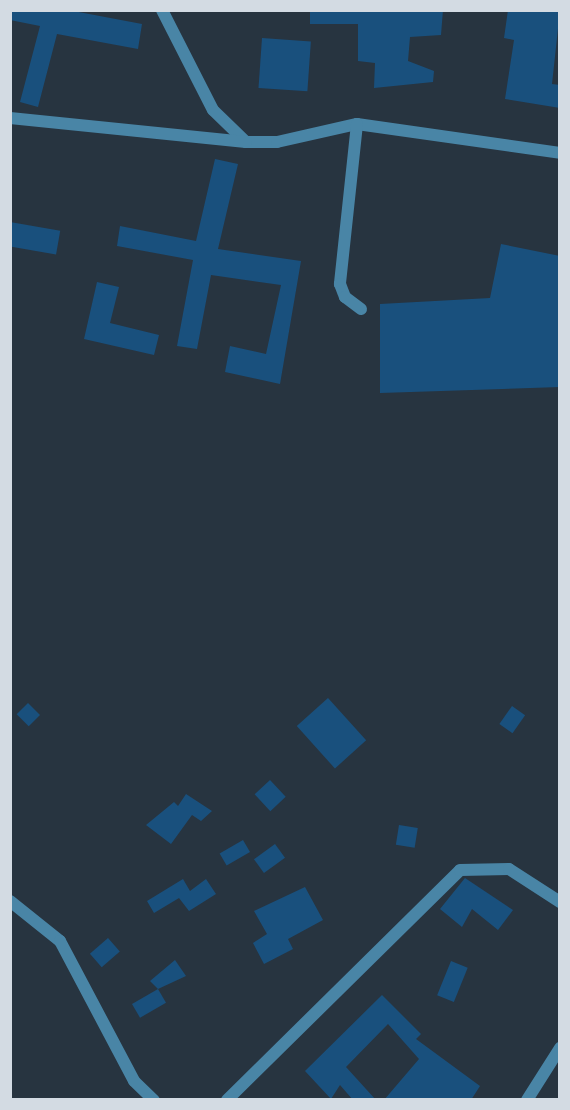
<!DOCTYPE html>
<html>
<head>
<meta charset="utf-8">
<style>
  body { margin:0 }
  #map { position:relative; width:570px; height:1110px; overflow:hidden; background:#273440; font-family:"Fira Sans Condensed",sans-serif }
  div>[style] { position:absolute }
  .building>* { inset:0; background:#19507d; transform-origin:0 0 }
  .minor>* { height:12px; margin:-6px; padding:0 6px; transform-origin:6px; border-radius:6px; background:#4985a6 }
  span { translate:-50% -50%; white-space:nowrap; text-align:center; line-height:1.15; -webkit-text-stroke:4.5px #273440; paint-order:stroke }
  .frame { position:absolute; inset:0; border:12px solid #d3dbe3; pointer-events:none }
</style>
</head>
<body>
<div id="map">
  <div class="building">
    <i style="clip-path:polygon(10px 10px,68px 10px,142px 24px,138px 49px,57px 34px,38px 107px,20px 102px,40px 26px,10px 20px)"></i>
    <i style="clip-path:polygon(310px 10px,443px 10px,441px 35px,410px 37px,408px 61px,434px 71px,433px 82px,374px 88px,375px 63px,358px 61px,358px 24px,310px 24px)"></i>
    <i style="clip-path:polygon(508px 10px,560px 10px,552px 84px,560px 85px,560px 108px,505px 99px,514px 40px,504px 38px)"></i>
    <i style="left:262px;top:38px;width:49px;height:50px;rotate:4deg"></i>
    <i style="clip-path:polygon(215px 159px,238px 164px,218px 249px,301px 261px,280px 384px,225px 372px,230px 346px,266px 354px,281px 285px,211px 275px,197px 349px,177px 346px,193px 260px,117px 246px,120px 226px,196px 241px)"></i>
    <i style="left:10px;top:222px;width:51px;height:24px;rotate:10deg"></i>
    <i style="clip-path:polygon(501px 244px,560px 256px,560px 387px,380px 393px,380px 304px,490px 298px)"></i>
    <i style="clip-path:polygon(97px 282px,119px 287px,110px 323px,159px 335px,154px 355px,84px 339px)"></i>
    <i style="left:328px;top:698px;width:57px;height:42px;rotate:48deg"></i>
    <i style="left:28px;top:703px;width:17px;height:16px;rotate:45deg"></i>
    <i style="left:512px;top:706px;width:16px;height:22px;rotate:35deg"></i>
    <i style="left:270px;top:780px;width:23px;height:21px;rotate:47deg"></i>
    <i style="clip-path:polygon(186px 794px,212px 811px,201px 821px,192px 815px,171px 844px,146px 825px,174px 802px,178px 806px)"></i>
    <i style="left:399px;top:825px;width:19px;height:20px;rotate:9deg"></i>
    <i style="left:243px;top:840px;width:14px;height:27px;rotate:60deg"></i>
    <i style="left:275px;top:844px;width:17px;height:26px;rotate:54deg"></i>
    <i style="clip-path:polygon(465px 878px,513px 910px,498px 930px,472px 909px,462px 927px,440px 909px)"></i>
    <i style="clip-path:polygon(183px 879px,190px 891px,206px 879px,216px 894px,189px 911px,179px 898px,154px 913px,147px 901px)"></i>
    <i style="clip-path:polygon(305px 887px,323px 920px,288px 939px,293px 949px,264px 964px,253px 943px,267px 934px,254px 911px)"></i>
    <i style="left:108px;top:938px;width:18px;height:24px;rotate:49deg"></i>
    <i style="clip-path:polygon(175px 960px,186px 976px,158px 989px,150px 981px)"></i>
    <i style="left:451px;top:961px;width:18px;height:37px;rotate:22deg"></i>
    <i style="left:158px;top:989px;width:16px;height:30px;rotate:60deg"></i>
    <i style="clip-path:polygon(382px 995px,421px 1034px,416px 1039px,480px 1086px,471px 1100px,384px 1100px,419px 1059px,388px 1024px,346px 1067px,376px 1100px,353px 1100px,340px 1085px,331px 1099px,305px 1071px)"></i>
  </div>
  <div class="minor">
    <i style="left:162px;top:10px;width:112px;rotate:63deg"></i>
    <i style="left:213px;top:110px;width:46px;rotate:44.1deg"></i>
    <i style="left:246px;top:142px;width:31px"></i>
    <i style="left:277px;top:142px;width:82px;rotate:-12.7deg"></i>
    <i style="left:357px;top:124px;width:205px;rotate:8.1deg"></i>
    <i style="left:10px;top:118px;width:237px;rotate:5.8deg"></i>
    <i style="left:357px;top:124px;width:161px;rotate:96.1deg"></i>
    <i style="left:340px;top:284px;width:14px;rotate:69deg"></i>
    <i style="left:345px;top:297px;width:20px;rotate:37deg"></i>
    <i style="left:10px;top:901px;width:64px;rotate:38.7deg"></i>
    <i style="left:60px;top:941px;width:158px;rotate:62.1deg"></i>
    <i style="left:134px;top:1081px;width:28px;rotate:44deg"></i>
    <i style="left:227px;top:1100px;width:327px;rotate:-44.6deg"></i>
    <i style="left:460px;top:870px;width:49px;rotate:-1.2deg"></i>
    <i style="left:509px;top:869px;width:61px;rotate:32.9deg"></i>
    <i style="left:527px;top:1100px;width:62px;rotate:-57.6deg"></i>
  </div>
  <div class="frame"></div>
</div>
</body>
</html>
